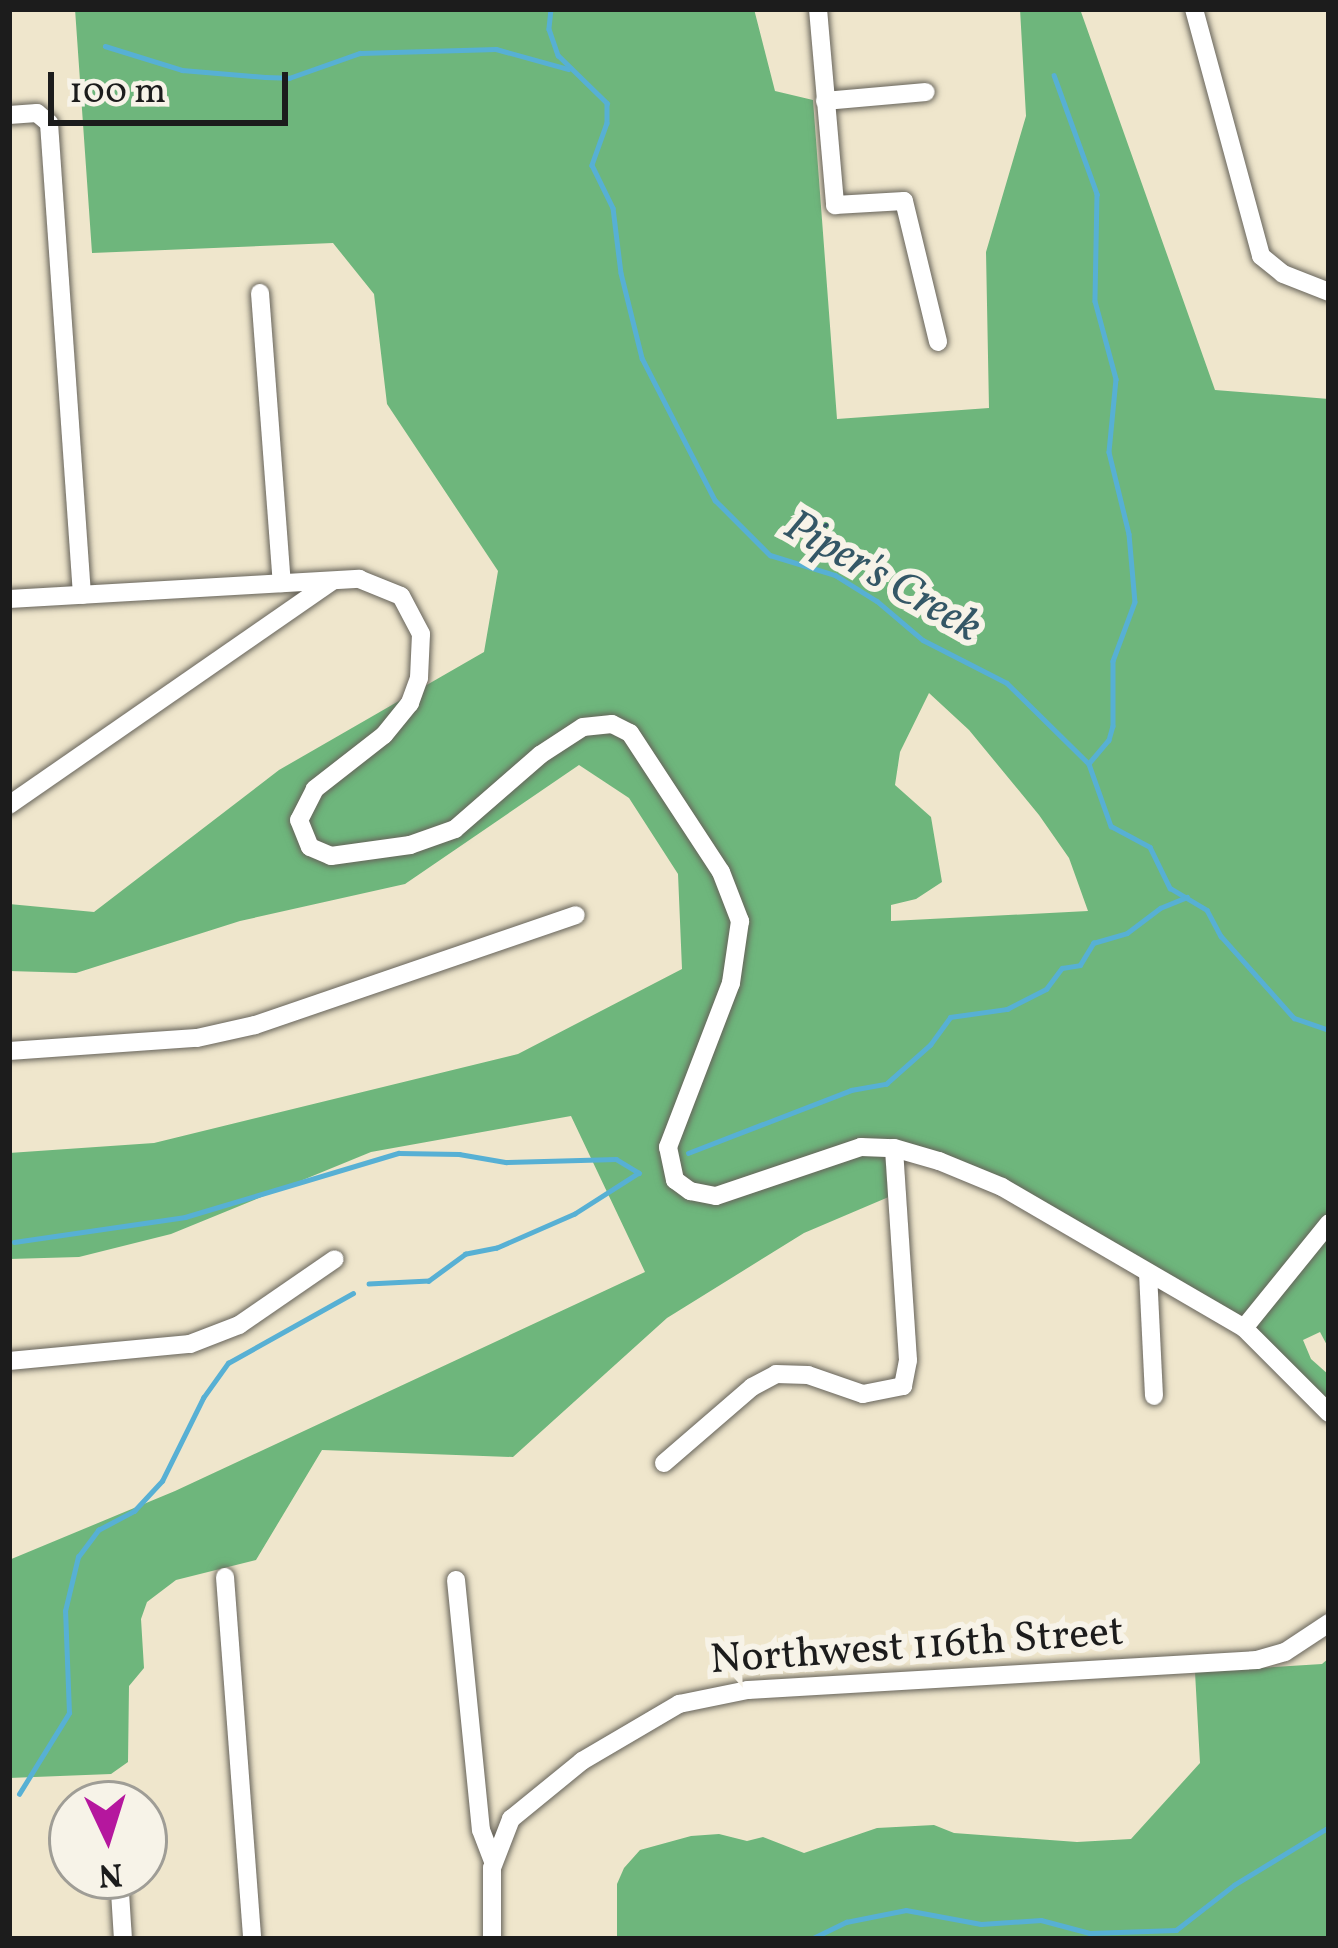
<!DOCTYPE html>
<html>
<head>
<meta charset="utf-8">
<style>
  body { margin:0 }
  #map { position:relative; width:1338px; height:1948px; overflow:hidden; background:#efe6cc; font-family:Vollkorn,serif }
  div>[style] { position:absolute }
  .forest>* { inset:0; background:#6eb67c }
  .stream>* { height:4.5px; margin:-2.25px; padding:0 2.25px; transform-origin:2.25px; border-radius:2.25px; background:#57b0d4 }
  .roads { filter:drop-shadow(0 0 3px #66635a) drop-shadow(0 0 3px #66635a) }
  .minor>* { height:18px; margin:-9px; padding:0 9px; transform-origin:9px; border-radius:9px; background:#fff }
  span { translate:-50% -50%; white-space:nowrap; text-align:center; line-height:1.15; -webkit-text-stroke:12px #f7f3e8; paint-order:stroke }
  .street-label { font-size:42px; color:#1c1c1c }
  .water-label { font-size:45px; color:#345766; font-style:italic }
  .frame { position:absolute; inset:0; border:12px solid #1c1c1c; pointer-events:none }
  .north { position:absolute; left:48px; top:1780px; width:120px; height:120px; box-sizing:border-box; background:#f7f3e8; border:3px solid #9f9d96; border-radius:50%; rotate:176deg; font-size:33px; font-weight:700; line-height:48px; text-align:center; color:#1c1c1c }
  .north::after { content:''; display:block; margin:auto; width:42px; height:54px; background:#b5179e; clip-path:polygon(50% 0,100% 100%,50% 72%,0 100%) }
  .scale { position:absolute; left:48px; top:72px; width:240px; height:54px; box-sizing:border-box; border:6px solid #1c1c1c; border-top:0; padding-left:15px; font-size:36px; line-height:42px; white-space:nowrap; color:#1c1c1c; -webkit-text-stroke:9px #f7f3e8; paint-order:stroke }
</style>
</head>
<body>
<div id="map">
  <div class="forest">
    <i style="clip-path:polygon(evenodd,75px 9px,754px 9px,775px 91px,813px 100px,837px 419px,989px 408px,986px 252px,1026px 116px,1020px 9px,1080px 9px,1215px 390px,1329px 399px,1329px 1349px,1320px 1332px,1303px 1340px,1311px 1359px,1329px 1375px,1329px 1413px,1277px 1358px,1002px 1187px,895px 1148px,898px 1193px,804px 1233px,667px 1318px,513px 1457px,322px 1450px,256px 1560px,176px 1580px,147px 1602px,141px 1619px,144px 1668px,129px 1686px,128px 1762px,111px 1774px,9px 1778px,9px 1560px,175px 1491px,645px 1272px,571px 1116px,371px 1152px,171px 1234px,79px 1257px,9px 1259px,9px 1153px,154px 1143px,518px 1054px,682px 969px,678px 874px,629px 798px,579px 765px,405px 884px,240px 921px,76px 973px,9px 971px,9px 904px,94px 912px,279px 770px,484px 652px,498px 571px,387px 404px,374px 294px,333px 243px,92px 253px,75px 9px,929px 693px,969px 730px,1039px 815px,1069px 858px,1088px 911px,891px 921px,891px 905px,916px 899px,942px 882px,931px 817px,895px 785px,900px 752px,929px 693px)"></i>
    <i style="clip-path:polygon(1329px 1658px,1329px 1939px,617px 1939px,617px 1884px,624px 1868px,640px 1850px,691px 1836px,719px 1834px,747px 1841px,763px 1837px,804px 1853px,877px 1828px,934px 1825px,954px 1833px,1077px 1842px,1131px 1839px,1200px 1763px,1195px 1672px,1322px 1664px)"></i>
  </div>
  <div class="stream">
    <i style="left:551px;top:9px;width:20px;rotate:96deg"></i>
    <i style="left:549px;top:29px;width:28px;rotate:71deg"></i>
    <i style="left:558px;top:55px;width:69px;rotate:44.4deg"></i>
    <i style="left:607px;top:103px;width:20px;rotate:90deg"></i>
    <i style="left:607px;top:123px;width:45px;rotate:109.7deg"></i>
    <i style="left:592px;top:165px;width:48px;rotate:64deg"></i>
    <i style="left:613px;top:208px;width:65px;rotate:83deg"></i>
    <i style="left:621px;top:273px;width:88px;rotate:76.1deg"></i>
    <i style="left:642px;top:358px;width:160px;rotate:62.8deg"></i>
    <i style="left:715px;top:500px;width:78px;rotate:45deg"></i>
    <i style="left:770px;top:555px;width:68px;rotate:17.1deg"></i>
    <i style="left:835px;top:575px;width:49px;rotate:31.8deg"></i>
    <i style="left:877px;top:601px;width:60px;rotate:40.3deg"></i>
    <i style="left:923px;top:640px;width:94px;rotate:27.1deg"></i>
    <i style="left:1007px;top:683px;width:115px;rotate:44.6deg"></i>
    <i style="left:1089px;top:764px;width:66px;rotate:70.5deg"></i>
    <i style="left:1111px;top:826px;width:44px;rotate:28.3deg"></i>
    <i style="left:1150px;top:847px;width:46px;rotate:64deg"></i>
    <i style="left:1170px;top:888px;width:43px;rotate:30.7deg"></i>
    <i style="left:1207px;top:910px;width:30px;rotate:62deg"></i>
    <i style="left:1221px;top:936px;width:110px;rotate:48.3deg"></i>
    <i style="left:1294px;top:1018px;width:37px;rotate:19deg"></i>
    <i style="left:105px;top:46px;width:81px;rotate:17.3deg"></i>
    <i style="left:182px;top:70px;width:83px;rotate:4.8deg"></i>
    <i style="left:265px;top:77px;width:24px;rotate:2deg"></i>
    <i style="left:289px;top:78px;width:75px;rotate:-19.4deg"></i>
    <i style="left:360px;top:53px;width:136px;rotate:-1.7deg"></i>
    <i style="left:496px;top:49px;width:75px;rotate:15.5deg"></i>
    <i style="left:1054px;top:75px;width:127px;rotate:70.1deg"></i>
    <i style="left:1097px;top:194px;width:107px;rotate:91.1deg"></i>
    <i style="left:1095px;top:301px;width:81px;rotate:74.9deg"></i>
    <i style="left:1116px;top:379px;width:73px;rotate:95.5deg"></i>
    <i style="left:1109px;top:452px;width:84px;rotate:76.3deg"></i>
    <i style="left:1129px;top:534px;width:68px;rotate:85deg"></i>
    <i style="left:1135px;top:602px;width:63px;rotate:110.4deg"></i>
    <i style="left:1113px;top:661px;width:65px;rotate:90deg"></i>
    <i style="left:1113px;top:726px;width:15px;rotate:106deg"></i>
    <i style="left:1109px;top:740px;width:31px;rotate:130deg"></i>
    <i style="left:688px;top:1153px;width:175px;rotate:-21.1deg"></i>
    <i style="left:851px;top:1090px;width:36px;rotate:-10deg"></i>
    <i style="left:886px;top:1084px;width:59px;rotate:-41.6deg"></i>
    <i style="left:930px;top:1045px;width:34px;rotate:-54deg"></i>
    <i style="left:950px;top:1017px;width:58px;rotate:-8deg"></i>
    <i style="left:1007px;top:1009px;width:44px;rotate:-27.1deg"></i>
    <i style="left:1046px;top:989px;width:26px;rotate:-53deg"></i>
    <i style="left:1062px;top:968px;width:18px;rotate:-9deg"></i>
    <i style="left:1080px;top:965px;width:26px;rotate:-59deg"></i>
    <i style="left:1093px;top:943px;width:35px;rotate:-16deg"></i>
    <i style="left:1127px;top:933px;width:41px;rotate:-37.1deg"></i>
    <i style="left:1160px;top:908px;width:29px;rotate:-22deg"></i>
    <i style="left:14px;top:1242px;width:173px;rotate:-8.3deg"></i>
    <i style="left:185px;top:1217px;width:223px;rotate:-16.7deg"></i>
    <i style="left:399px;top:1153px;width:60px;rotate:1deg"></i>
    <i style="left:459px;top:1154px;width:48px;rotate:9.7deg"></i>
    <i style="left:506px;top:1162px;width:110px;rotate:-1.6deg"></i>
    <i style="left:616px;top:1159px;width:27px;rotate:31deg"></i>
    <i style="left:639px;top:1173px;width:76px;rotate:147.4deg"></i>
    <i style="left:575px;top:1214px;width:85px;rotate:156.4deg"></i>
    <i style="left:497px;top:1248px;width:32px;rotate:169deg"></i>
    <i style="left:466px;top:1254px;width:46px;rotate:143.9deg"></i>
    <i style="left:429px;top:1281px;width:60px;rotate:177.1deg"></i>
    <i style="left:19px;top:1794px;width:95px;rotate:-58.3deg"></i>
    <i style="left:69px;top:1713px;width:102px;rotate:-92.2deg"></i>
    <i style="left:65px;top:1611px;width:56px;rotate:-76.5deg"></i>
    <i style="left:78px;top:1557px;width:34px;rotate:-53deg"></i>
    <i style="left:98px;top:1530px;width:41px;rotate:-27.8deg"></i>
    <i style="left:134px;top:1511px;width:41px;rotate:-47deg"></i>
    <i style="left:162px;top:1481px;width:93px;rotate:-63.7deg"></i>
    <i style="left:203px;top:1398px;width:43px;rotate:-54.5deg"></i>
    <i style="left:228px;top:1363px;width:143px;rotate:-29.2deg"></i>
    <i style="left:811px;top:1939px;width:39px;rotate:-26deg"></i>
    <i style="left:846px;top:1922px;width:61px;rotate:-11.3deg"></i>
    <i style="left:906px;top:1910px;width:76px;rotate:10.6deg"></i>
    <i style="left:981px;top:1924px;width:60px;rotate:-3.8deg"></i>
    <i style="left:1041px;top:1920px;width:51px;rotate:14.9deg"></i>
    <i style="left:1090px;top:1933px;width:86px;rotate:-2deg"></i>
    <i style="left:1176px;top:1930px;width:73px;rotate:-37.8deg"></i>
    <i style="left:1234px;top:1885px;width:111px;rotate:-31.4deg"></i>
  </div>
  <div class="roads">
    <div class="minor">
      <i style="left:818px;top:9px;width:197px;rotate:85deg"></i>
      <i style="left:835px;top:205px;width:69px;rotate:-3.3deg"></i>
      <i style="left:904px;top:201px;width:145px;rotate:76.4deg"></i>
      <i style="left:1194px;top:9px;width:256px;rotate:74.8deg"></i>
      <i style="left:1261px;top:256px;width:28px;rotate:39deg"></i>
      <i style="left:1283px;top:274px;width:49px;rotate:21.4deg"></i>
      <i style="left:825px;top:101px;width:101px;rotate:-5.1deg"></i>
      <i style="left:9px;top:115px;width:28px;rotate:-4deg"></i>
      <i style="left:37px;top:113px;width:16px;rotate:40deg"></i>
      <i style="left:49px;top:123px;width:473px;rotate:86deg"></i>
      <i style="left:260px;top:293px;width:291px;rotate:85.7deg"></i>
      <i style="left:9px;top:599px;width:351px;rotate:-3.3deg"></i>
      <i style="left:359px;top:579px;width:45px;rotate:22deg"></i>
      <i style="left:401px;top:596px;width:43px;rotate:62.2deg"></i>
      <i style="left:421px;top:634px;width:44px;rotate:92.6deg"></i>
      <i style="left:419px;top:678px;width:27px;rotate:110deg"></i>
      <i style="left:410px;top:703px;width:41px;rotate:129.1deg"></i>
      <i style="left:384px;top:735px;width:88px;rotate:142deg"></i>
      <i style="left:315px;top:789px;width:35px;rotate:117deg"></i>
      <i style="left:299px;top:820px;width:29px;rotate:68deg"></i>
      <i style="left:310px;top:847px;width:23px;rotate:23deg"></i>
      <i style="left:331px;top:856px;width:80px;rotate:-7.9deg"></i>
      <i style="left:410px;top:845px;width:48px;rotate:-19.6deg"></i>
      <i style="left:455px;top:829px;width:113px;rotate:-41deg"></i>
      <i style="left:540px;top:755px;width:51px;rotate:-33.1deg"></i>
      <i style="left:583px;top:727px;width:29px;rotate:-6deg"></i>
      <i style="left:612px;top:724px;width:20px;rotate:27deg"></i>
      <i style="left:630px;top:733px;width:166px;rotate:56.8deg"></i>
      <i style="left:721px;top:872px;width:53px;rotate:68.8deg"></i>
      <i style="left:740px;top:921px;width:63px;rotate:98.3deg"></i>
      <i style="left:731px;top:983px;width:176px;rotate:111deg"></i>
      <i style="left:668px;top:1147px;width:34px;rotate:78deg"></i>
      <i style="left:675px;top:1180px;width:19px;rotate:36deg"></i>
      <i style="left:690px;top:1191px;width:26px;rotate:11deg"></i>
      <i style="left:716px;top:1196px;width:153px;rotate:-18.7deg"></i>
      <i style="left:861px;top:1147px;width:33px;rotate:2deg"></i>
      <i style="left:894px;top:1148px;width:47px;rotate:16.1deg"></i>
      <i style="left:939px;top:1161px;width:68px;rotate:22.4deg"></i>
      <i style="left:1002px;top:1187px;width:280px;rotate:30.2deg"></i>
      <i style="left:1244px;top:1328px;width:120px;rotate:45deg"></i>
      <i style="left:9px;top:805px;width:392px;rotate:-34.7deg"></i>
      <i style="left:9px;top:1051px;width:188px;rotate:-4deg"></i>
      <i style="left:197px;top:1038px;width:59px;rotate:-12.6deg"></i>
      <i style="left:255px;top:1025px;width:339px;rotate:-18.9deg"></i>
      <i style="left:1148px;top:1273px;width:123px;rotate:87.2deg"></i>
      <i style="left:1244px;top:1328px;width:135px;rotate:-51deg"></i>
      <i style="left:9px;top:1361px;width:182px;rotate:-5.4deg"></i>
      <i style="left:190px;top:1344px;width:53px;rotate:-21.2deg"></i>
      <i style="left:239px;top:1325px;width:116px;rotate:-34.5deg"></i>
      <i style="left:664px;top:1463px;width:116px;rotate:-40.8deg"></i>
      <i style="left:752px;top:1387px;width:27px;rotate:-28deg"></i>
      <i style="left:776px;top:1374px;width:32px;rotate:2deg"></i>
      <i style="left:808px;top:1375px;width:58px;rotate:19.1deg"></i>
      <i style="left:863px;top:1394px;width:41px;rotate:-11.3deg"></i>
      <i style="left:903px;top:1386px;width:26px;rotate:-79deg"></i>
      <i style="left:908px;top:1360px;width:212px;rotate:-93.8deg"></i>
      <i style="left:225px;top:1577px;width:363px;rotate:85.7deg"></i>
      <i style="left:456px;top:1580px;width:251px;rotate:84.3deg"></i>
      <i style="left:481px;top:1830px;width:34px;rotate:69deg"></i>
      <i style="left:119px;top:1876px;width:63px;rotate:86.4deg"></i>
      <i style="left:492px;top:1939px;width:71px;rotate:-90deg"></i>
      <i style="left:492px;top:1868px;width:53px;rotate:-68.8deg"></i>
      <i style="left:511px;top:1819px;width:92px;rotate:-39.2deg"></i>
      <i style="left:582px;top:1761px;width:113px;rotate:-30.4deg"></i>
      <i style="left:679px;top:1704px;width:70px;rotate:-11.5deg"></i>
      <i style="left:748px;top:1690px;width:510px;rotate:-3.37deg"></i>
      <i style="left:1257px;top:1660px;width:29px;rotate:-16deg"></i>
      <i style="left:1285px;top:1652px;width:53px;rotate:-33.4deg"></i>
    </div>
  </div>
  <div class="street-label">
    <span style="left:917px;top:1648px;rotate:-4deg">Northwest 116th Street</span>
  </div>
  <div class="water-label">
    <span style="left:882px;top:578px;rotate:30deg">Piper's Creek</span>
  </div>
  <div class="frame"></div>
  <div class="north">N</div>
  <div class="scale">100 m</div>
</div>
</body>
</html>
